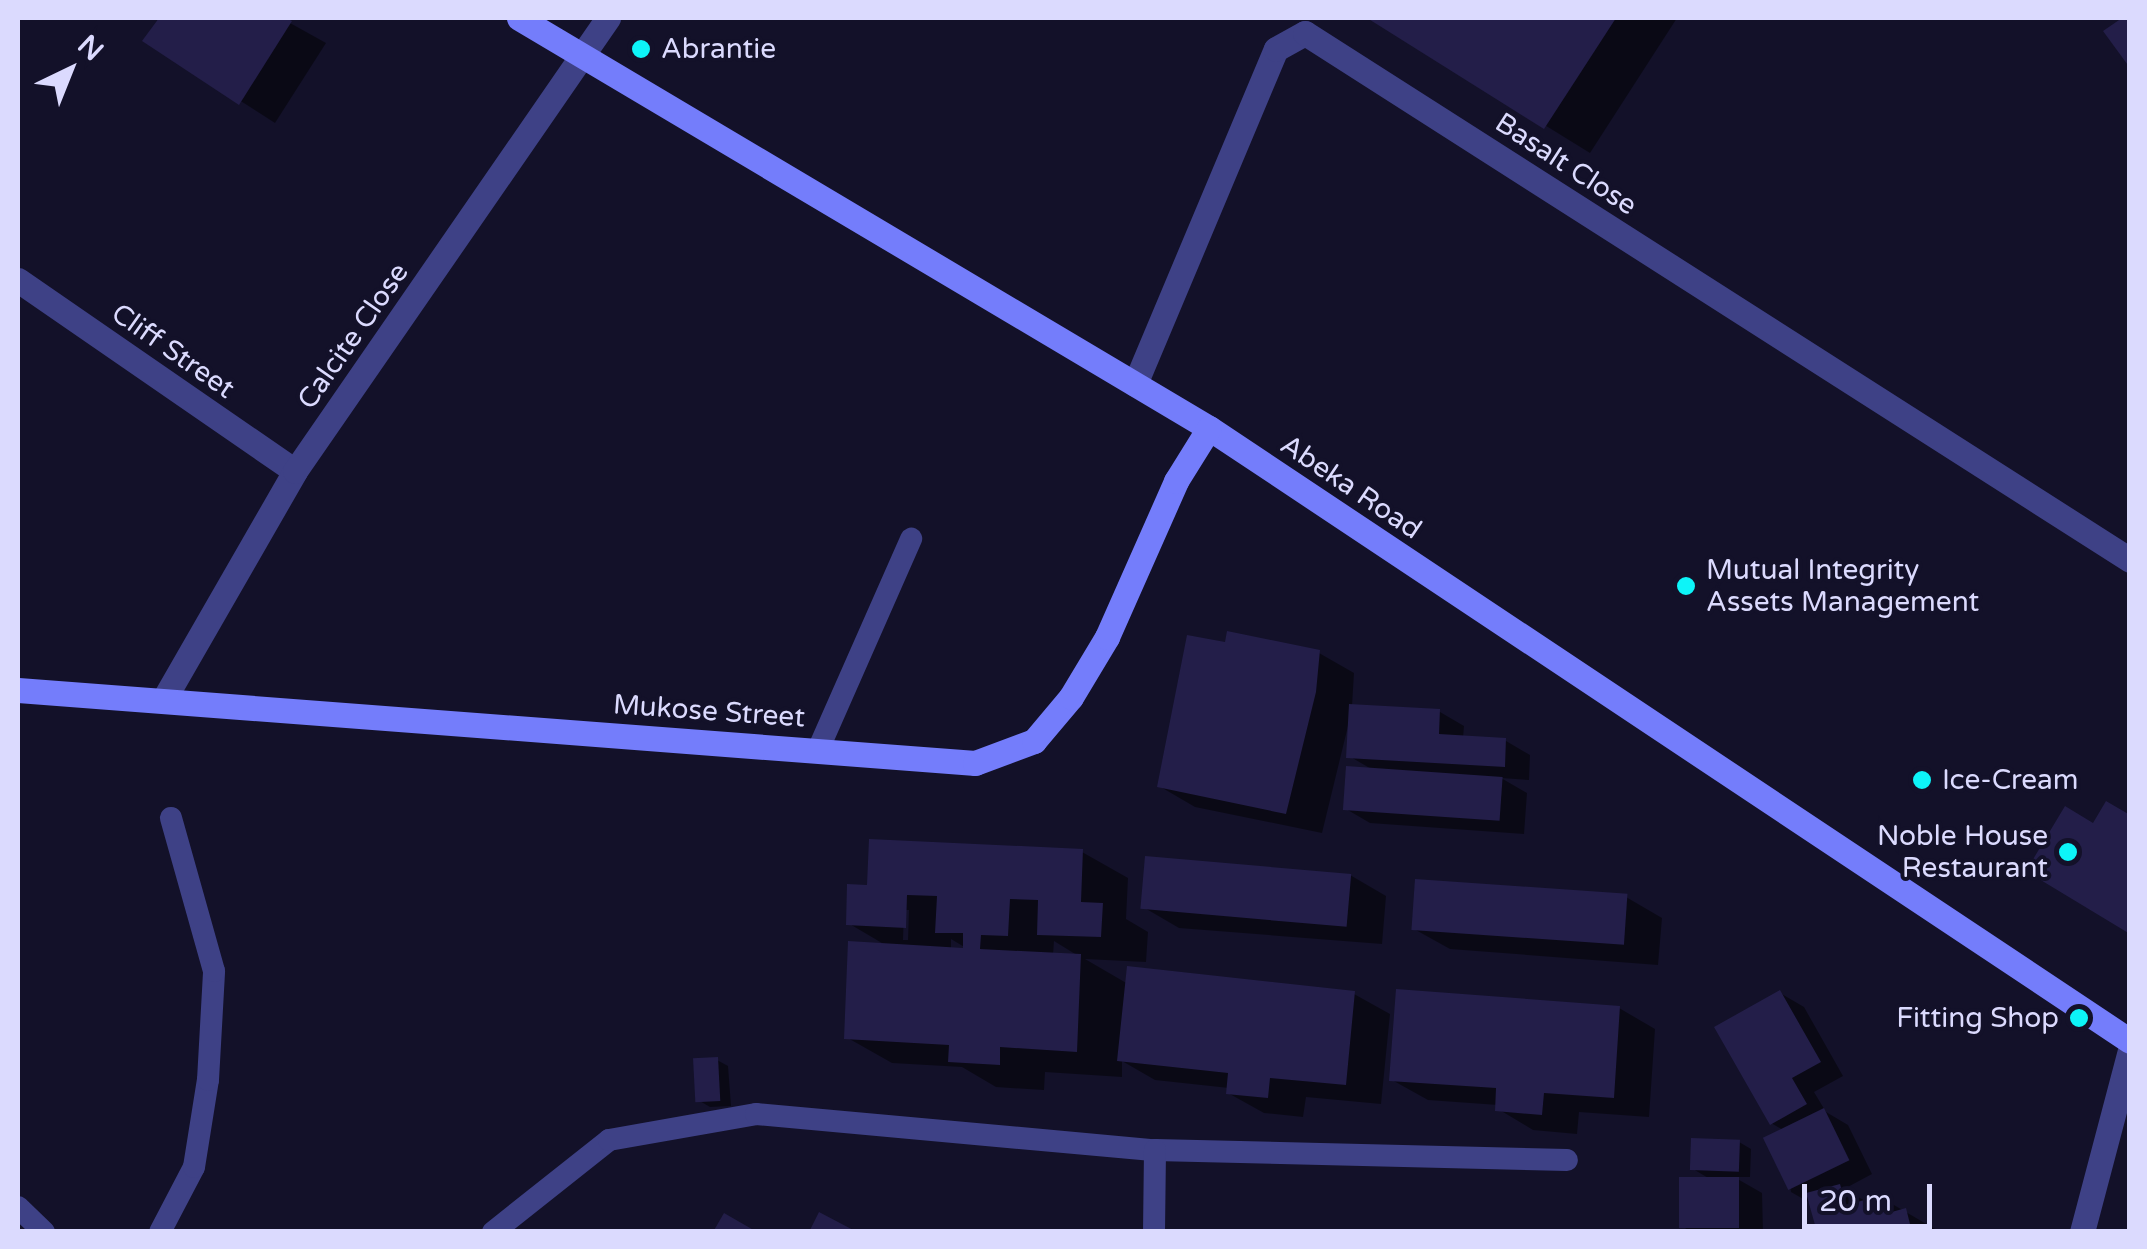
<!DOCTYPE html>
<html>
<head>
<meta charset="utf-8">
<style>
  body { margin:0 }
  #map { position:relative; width:2147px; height:1249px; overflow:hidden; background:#131129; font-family:"Varela Round",sans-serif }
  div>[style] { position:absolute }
  .shadow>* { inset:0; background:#0007 }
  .building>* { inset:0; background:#231e49; transform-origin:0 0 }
  .lane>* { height:22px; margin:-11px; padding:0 11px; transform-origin:11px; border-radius:11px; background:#3e4186 }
  .street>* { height:25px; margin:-12.5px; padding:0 12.5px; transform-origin:12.5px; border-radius:12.5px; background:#3e4186 }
  .secondary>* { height:25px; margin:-12.5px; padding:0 12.5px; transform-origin:12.5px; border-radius:12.5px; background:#747dfb }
  .dots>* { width:28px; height:28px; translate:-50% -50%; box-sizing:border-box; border:5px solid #131129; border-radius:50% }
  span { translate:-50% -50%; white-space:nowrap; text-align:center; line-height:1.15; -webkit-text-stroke:8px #131129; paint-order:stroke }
  .poi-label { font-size:28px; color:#dbdafe }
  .left { translate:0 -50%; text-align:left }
  .right { translate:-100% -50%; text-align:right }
  .street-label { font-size:28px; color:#dbdafe }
  .frame { position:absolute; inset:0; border:20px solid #dbdafe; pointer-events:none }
  .north { position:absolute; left:20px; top:20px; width:100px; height:100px; -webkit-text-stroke:8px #131129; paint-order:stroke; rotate:43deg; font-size:28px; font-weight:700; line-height:40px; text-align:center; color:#dbdafe }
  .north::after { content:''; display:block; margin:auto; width:35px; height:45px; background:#dbdafe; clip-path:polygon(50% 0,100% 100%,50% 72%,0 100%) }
  .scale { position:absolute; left:1802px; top:1184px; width:130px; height:45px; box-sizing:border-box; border:5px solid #dbdafe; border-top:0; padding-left:12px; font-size:30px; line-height:35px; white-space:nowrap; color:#dbdafe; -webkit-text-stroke:8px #131129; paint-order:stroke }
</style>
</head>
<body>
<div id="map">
  <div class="shadow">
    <i style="clip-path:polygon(162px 18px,281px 18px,326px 43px,275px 123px,145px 40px)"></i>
    <i style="clip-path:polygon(1371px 18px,1677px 18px,1590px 153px)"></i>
    <i style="clip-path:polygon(1227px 645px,1319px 653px,1354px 673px,1352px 706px,1440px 712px,1464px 726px,1463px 738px,1506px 741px,1530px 755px,1529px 780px,1501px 778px,1527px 793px,1524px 834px,1370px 823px,1346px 809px,1373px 770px,1349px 756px,1348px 726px,1322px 833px,1195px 807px,1159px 786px)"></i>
    <i style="clip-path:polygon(evenodd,1082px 852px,1128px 878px,1126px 919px,1148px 932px,1146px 962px,1085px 959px,1128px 984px,1354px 994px,1390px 1014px,1381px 1104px,1306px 1097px,1303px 1117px,1264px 1113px,1228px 1093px,1229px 1088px,1155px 1080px,1122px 1061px,1122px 1077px,1045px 1072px,1044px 1090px,996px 1087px,962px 1067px,892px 1063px,846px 1037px,887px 946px,848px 923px,869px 888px,1082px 852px,904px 910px,909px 910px,908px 940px,903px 940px,904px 910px,1082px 852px,951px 939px,971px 951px,951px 949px,951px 939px,1082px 852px,1054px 941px,1080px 957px,1053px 955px,1054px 941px)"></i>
    <i style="clip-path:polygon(1350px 875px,1386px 896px,1382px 944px,1179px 928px,1143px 907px)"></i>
    <i style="clip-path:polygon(1626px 897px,1662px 918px,1658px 965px,1450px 949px,1414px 929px)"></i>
    <i style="clip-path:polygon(1780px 993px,1804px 1007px,1843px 1076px,1814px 1092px,1826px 1112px,1848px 1125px,1872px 1174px,1844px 1189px,1867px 1202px,1882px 1198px,1940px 1232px,1819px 1232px,1812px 1204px,1791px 1192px,1783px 1130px,1771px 1123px)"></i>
    <i style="clip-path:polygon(1619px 1008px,1655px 1029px,1649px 1117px,1579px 1112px,1577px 1134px,1533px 1130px,1498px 1109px,1498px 1105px,1428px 1100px,1392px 1080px)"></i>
    <i style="clip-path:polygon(717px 1060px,728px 1066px,731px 1106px,710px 1107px,698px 1100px)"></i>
    <i style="clip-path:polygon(1739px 1142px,1751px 1149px,1750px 1177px,1734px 1177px,1762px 1193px,1763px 1232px,1691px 1232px,1682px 1226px,1710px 1179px,1693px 1169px)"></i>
  </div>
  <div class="building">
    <i style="clip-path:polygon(159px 18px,286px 18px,292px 21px,239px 105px,142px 41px)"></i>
    <i style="clip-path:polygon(1367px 18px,1616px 18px,1544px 129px)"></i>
    <i style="clip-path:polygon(2122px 18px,2130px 18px,2130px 68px,2103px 31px)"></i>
    <i style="clip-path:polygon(1227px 631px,1320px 650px,1316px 692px,1286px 814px,1157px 787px,1187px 635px,1225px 642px)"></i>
    <i style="clip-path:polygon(1349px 704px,1440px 709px,1439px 734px,1506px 738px,1505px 767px,1346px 758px)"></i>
    <i style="left:1346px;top:766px;width:157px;height:44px;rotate:4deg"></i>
    <i style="clip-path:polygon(2106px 801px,2130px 815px,2130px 934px,2026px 871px,2065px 806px,2093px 823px)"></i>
    <i style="clip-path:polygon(869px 839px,1083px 849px,1081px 902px,1103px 903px,1101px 937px,1037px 935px,1038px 900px,1010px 899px,1008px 936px,981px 935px,980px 949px,1081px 954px,1077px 1052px,1000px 1047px,1000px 1065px,948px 1062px,949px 1045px,844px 1039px,848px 941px,963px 948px,963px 933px,935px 933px,937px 896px,907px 895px,906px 928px,846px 925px,847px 884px,867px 885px)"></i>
    <i style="left:1145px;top:856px;width:207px;height:53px;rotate:5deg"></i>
    <i style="left:1415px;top:879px;width:213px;height:51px;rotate:4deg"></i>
    <i style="clip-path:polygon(1127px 966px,1355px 991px,1346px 1085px,1270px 1078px,1268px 1098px,1226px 1094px,1228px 1073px,1117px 1061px)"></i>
    <i style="clip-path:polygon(1396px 989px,1620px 1006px,1614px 1098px,1544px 1093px,1542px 1115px,1495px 1111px,1496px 1088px,1389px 1081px)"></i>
    <i style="clip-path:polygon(1780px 990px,1821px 1062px,1792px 1078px,1807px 1104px,1770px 1125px,1714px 1027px)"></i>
    <i style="left:718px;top:1057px;width:44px;height:25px;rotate:87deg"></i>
    <i style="left:1824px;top:1108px;width:58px;height:68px;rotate:64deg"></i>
    <i style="left:1691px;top:1138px;width:49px;height:32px;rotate:2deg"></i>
    <i style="left:1679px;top:1177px;width:60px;height:51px"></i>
    <i style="clip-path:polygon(1840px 1184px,1846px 1205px,1883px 1195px,1888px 1213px,1906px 1208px,1912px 1232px,1817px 1232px,1806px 1193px)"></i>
    <i style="clip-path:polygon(819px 1212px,857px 1232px,809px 1232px)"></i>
    <i style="clip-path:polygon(724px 1213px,757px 1232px,713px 1232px)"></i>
  </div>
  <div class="lane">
    <i style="left:818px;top:750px;width:231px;rotate:-66.2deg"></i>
    <i style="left:18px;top:1207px;width:36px;rotate:44deg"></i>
    <i style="left:160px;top:1232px;width:73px;rotate:-62.4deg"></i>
    <i style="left:194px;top:1167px;width:88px;rotate:-80.9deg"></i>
    <i style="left:208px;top:1080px;width:109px;rotate:-86.8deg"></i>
    <i style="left:214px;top:971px;width:159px;rotate:-105.7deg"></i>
    <i style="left:493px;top:1232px;width:148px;rotate:-38.4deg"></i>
    <i style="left:609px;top:1140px;width:149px;rotate:-10deg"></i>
    <i style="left:756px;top:1114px;width:401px;rotate:5.2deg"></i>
    <i style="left:1155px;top:1150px;width:412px;rotate:1.4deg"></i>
    <i style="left:1154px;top:1232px;width:82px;rotate:-89.3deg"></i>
  </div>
  <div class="street">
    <i style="left:18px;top:280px;width:336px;rotate:34.6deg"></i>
    <i style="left:1135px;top:384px;width:363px;rotate:-67.2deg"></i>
    <i style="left:1276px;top:49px;width:33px;rotate:-29deg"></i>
    <i style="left:1305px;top:33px;width:979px;rotate:32.57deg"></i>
    <i style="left:164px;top:699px;width:263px;rotate:-60.1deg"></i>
    <i style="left:295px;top:471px;width:551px;rotate:-55.36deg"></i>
    <i style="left:2082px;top:1232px;width:188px;rotate:-75.2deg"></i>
  </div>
  <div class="secondary">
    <i style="left:519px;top:18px;width:803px;rotate:30.72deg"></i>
    <i style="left:1209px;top:428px;width:1106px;rotate:33.65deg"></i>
    <i style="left:18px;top:690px;width:960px;rotate:4.36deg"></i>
    <i style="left:975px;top:763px;width:63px;rotate:-20.4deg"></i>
    <i style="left:1034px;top:741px;width:57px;rotate:-49.9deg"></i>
    <i style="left:1071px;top:697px;width:70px;rotate:-59deg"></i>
    <i style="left:1107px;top:637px;width:171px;rotate:-66.1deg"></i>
    <i style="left:1176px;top:481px;width:62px;rotate:-58.1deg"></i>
  </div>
  <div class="dots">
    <i style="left:641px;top:49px;background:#0df4f8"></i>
    <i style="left:1686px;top:586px;background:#0df4f8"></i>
    <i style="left:1922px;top:780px;background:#0df4f8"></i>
    <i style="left:2068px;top:852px;background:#0df4f8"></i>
    <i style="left:2079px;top:1018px;background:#0df4f8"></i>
  </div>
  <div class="poi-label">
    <span class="left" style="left:661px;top:49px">Abrantie</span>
    <span class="left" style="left:1706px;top:586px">Mutual Integrity<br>Assets Management</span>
    <span class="left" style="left:1942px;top:780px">Ice-Cream</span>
    <span class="right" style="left:2048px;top:852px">Noble House<br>Restaurant</span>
    <span class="right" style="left:2059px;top:1018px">Fitting Shop</span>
  </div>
  <div class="street-label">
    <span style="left:1566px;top:164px;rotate:33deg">Basalt Close</span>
    <span style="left:353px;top:336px;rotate:-55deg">Calcite Close</span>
    <span style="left:173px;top:351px;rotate:35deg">Cliff Street</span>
    <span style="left:1351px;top:487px;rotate:34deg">Abeka Road</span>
    <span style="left:709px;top:711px;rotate:4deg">Mukose Street</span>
  </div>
  <div class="frame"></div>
  <div class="north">N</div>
  <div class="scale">20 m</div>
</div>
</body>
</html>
